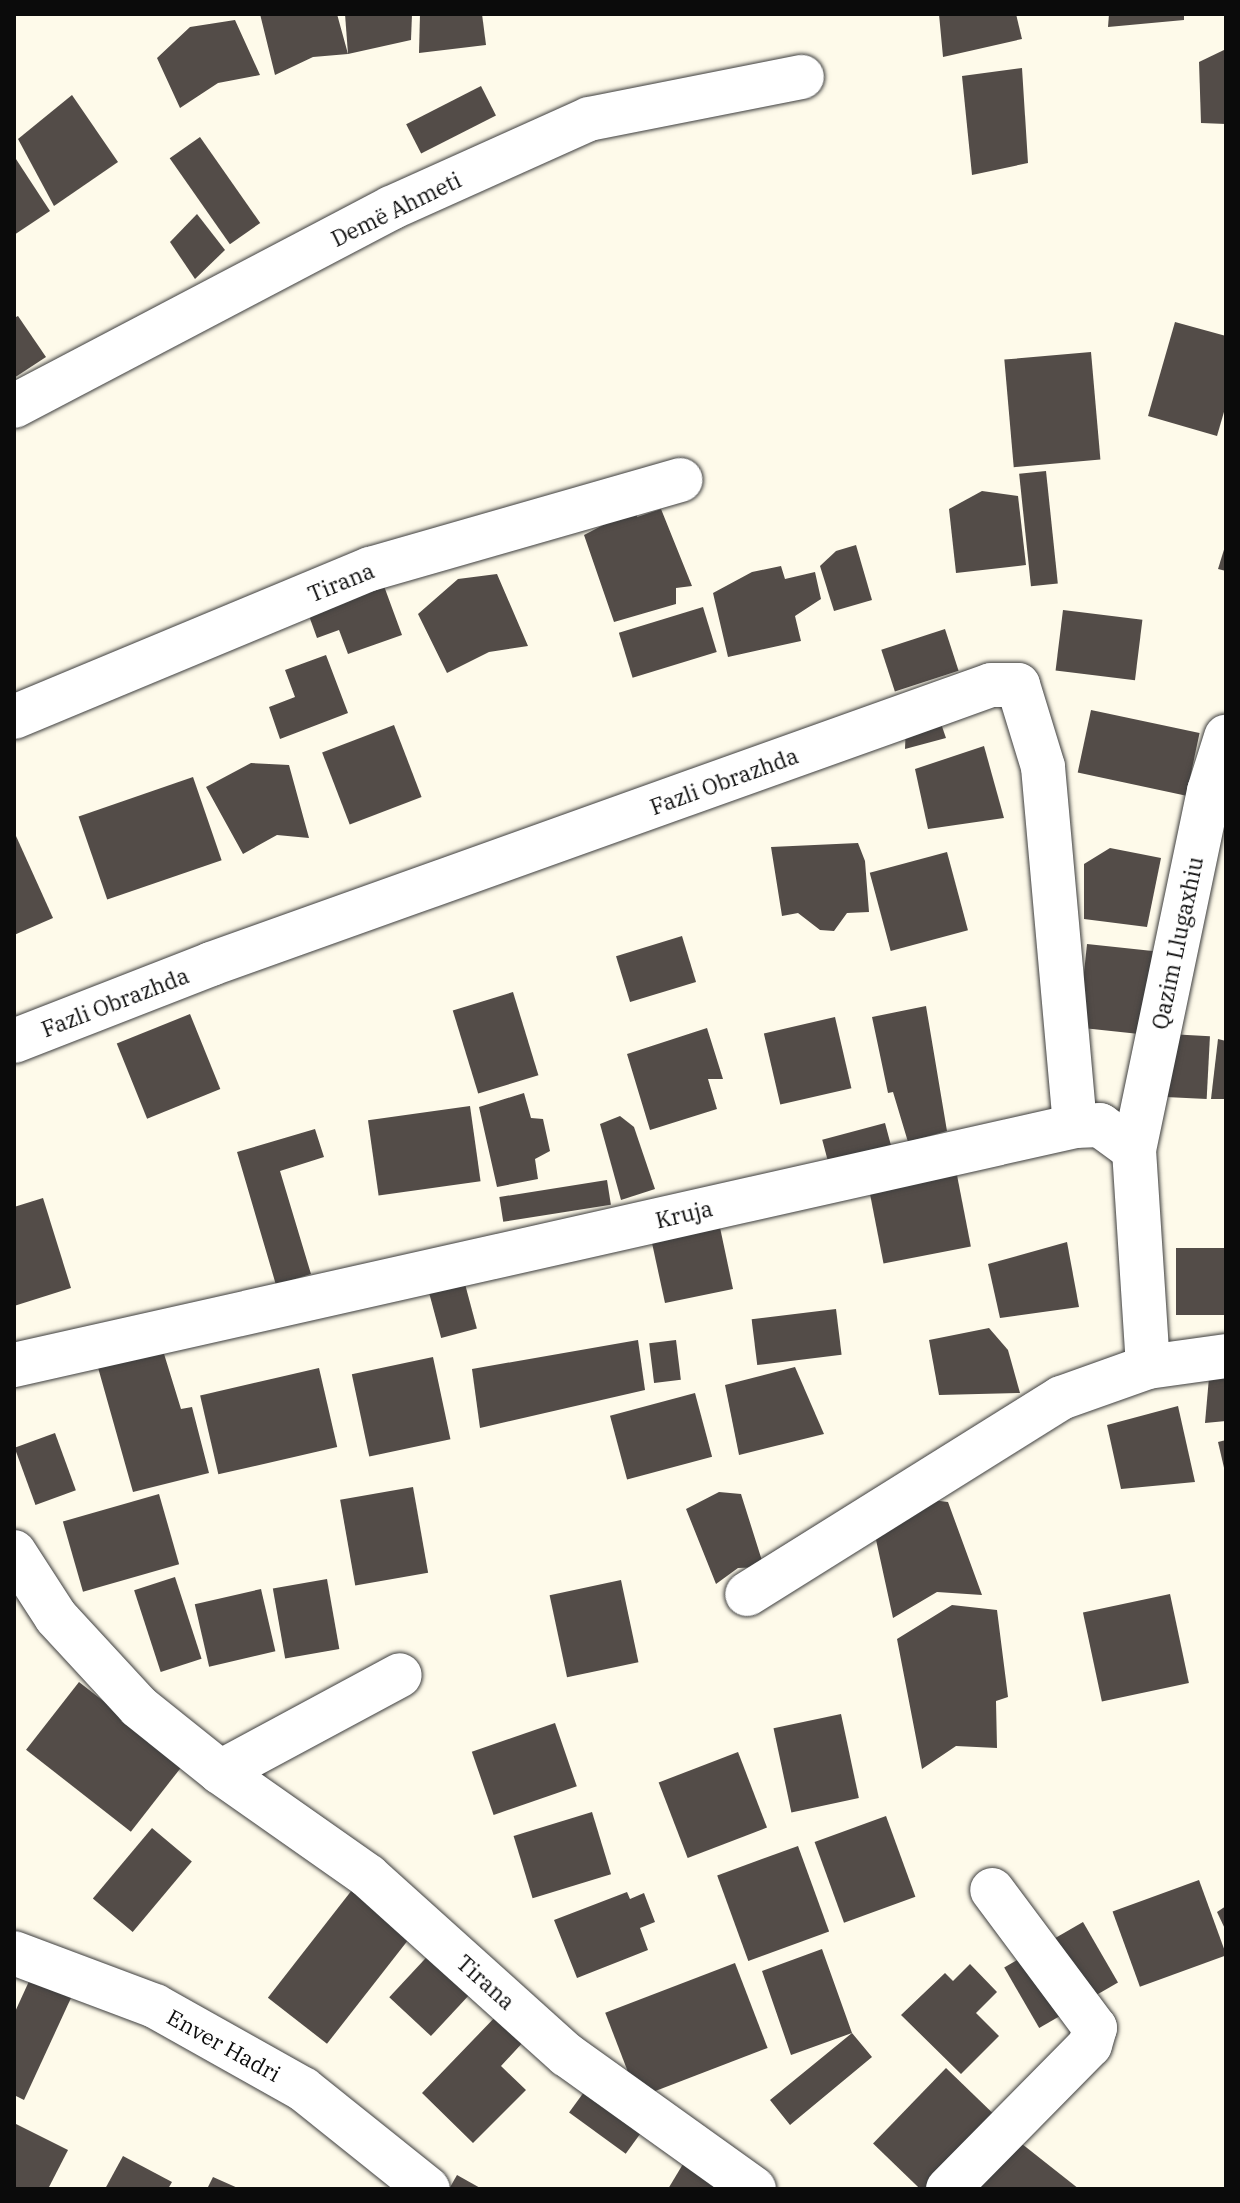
<!DOCTYPE html>
<html>
<head>
<meta charset="utf-8">
<style>
  body { margin:0 }
  #map { position:relative; width:1240px; height:2203px; overflow:hidden; background:#fefaea; font-family:"IBM Plex Serif",serif }
  div>[style] { position:absolute }
  .building>* { inset:0; background:#534c48; transform-origin:0 0 }
  .roads { filter:drop-shadow(0 0 2px #3e3e3e) drop-shadow(0 0 2px #3e3e3e) }
  .minor>* { height:44px; margin:-22px; padding:0 22px; transform-origin:22px; border-radius:22px; background:#fff }
  span { translate:-50% -50%; white-space:nowrap; text-align:center; line-height:1.15; -webkit-text-stroke:8px #fff; paint-order:stroke }
  .street-label { font-size:22px; color:#0b0b0b }
  .frame { position:absolute; inset:0; border:16px solid #0b0b0b; pointer-events:none }
</style>
</head>
<body>
<div id="map">
  <div class="building">
    <i style="clip-path:polygon(260px 14px,337px 14px,348px 54px,313px 57px,275px 75px)"></i>
    <i style="clip-path:polygon(345px 14px,412px 14px,411px 40px,348px 54px)"></i>
    <i style="clip-path:polygon(420px 14px,482px 14px,486px 45px,419px 53px)"></i>
    <i style="clip-path:polygon(939px 14px,1016px 14px,1022px 39px,943px 57px)"></i>
    <i style="clip-path:polygon(1109px 14px,1184px 14px,1184px 20px,1108px 27px)"></i>
    <i style="clip-path:polygon(235px 20px,260px 75px,218px 83px,180px 108px,157px 58px,190px 27px)"></i>
    <i style="clip-path:polygon(1226px 49px,1226px 124px,1201px 123px,1199px 62px)"></i>
    <i style="clip-path:polygon(1022px 68px,1028px 163px,972px 175px,962px 76px)"></i>
    <i style="left:481px;top:86px;width:33px;height:84px;rotate:63deg"></i>
    <i style="clip-path:polygon(72px 95px,118px 162px,54px 206px,18px 139px)"></i>
    <i style="left:200px;top:137px;width:105px;height:37px;rotate:55deg"></i>
    <i style="clip-path:polygon(14px 156px,50px 211px,14px 235px)"></i>
    <i style="clip-path:polygon(197px 214px,225px 250px,195px 279px,170px 242px)"></i>
    <i style="clip-path:polygon(18px 316px,46px 357px,14px 378px,14px 318px)"></i>
    <i style="clip-path:polygon(1175px 322px,1226px 336px,1226px 405px,1217px 436px,1148px 416px)"></i>
    <i style="left:1091px;top:352px;width:108px;height:87px;rotate:85deg"></i>
    <i style="left:1046px;top:471px;width:113px;height:27px;rotate:84deg"></i>
    <i style="clip-path:polygon(982px 491px,1018px 496px,1026px 565px,956px 573px,949px 509px)"></i>
    <i style="clip-path:polygon(638px 507px,637px 517px,661px 509px,692px 586px,676px 588px,676px 604px,614px 622px,584px 535px)"></i>
    <i style="clip-path:polygon(1226px 543px,1226px 571px,1218px 569px)"></i>
    <i style="clip-path:polygon(856px 545px,872px 600px,834px 611px,820px 566px,836px 551px)"></i>
    <i style="clip-path:polygon(781px 566px,785px 579px,815px 572px,821px 599px,795px 616px,801px 641px,728px 657px,713px 593px,752px 572px)"></i>
    <i style="clip-path:polygon(497px 574px,528px 646px,489px 652px,447px 673px,418px 614px,458px 579px)"></i>
    <i style="clip-path:polygon(384px 586px,402px 635px,348px 654px,339px 630px,317px 638px,308px 613px)"></i>
    <i style="left:703px;top:607px;width:47px;height:88px;rotate:73deg"></i>
    <i style="left:1063px;top:610px;width:80px;height:61px;rotate:7deg"></i>
    <i style="left:945px;top:629px;width:44px;height:67px;rotate:72deg"></i>
    <i style="clip-path:polygon(326px 655px,348px 713px,280px 739px,269px 707px,295px 697px,285px 670px)"></i>
    <i style="left:1091px;top:710px;width:111px;height:64px;rotate:12deg"></i>
    <i style="clip-path:polygon(937px 712px,946px 738px,905px 749px,906px 722px)"></i>
    <i style="left:394px;top:725px;width:77px;height:77px;rotate:69deg"></i>
    <i style="clip-path:polygon(984px 746px,1004px 818px,928px 829px,915px 769px)"></i>
    <i style="clip-path:polygon(251px 763px,289px 765px,309px 838px,277px 835px,243px 854px,206px 787px)"></i>
    <i style="left:193px;top:777px;width:88px;height:121px;rotate:71deg"></i>
    <i style="clip-path:polygon(16px 836px,53px 918px,14px 935px,14px 837px)"></i>
    <i style="clip-path:polygon(858px 843px,865px 861px,869px 912px,847px 913px,834px 931px,820px 930px,798px 913px,782px 916px,771px 847px)"></i>
    <i style="clip-path:polygon(1110px 848px,1161px 858px,1147px 927px,1084px 919px,1084px 864px)"></i>
    <i style="left:947px;top:852px;width:81px;height:80px;rotate:75deg"></i>
    <i style="left:682px;top:936px;width:48px;height:69px;rotate:73deg"></i>
    <i style="left:1087px;top:944px;width:66px;height:84px;rotate:6deg"></i>
    <i style="left:513px;top:992px;width:87px;height:63px;rotate:73deg"></i>
    <i style="clip-path:polygon(926px 1006px,947px 1131px,908px 1142px,893px 1092px,888px 1093px,872px 1017px)"></i>
    <i style="left:190px;top:1014px;width:81px;height:79px;rotate:68deg"></i>
    <i style="left:835px;top:1017px;width:73px;height:73px;rotate:77deg"></i>
    <i style="clip-path:polygon(707px 1028px,723px 1079px,708px 1079px,717px 1109px,650px 1130px,627px 1054px)"></i>
    <i style="left:1169px;top:1034px;width:41px;height:63px;rotate:3deg"></i>
    <i style="clip-path:polygon(1218px 1039px,1226px 1041px,1226px 1099px,1211px 1099px)"></i>
    <i style="clip-path:polygon(524px 1093px,531px 1118px,543px 1119px,550px 1151px,535px 1159px,538px 1179px,497px 1187px,479px 1107px)"></i>
    <i style="left:470px;top:1106px;width:76px;height:103px;rotate:82deg"></i>
    <i style="clip-path:polygon(620px 1116px,634px 1127px,655px 1189px,621px 1200px,600px 1124px)"></i>
    <i style="left:885px;top:1123px;width:24px;height:65px;rotate:75deg"></i>
    <i style="clip-path:polygon(315px 1129px,324px 1157px,280px 1171px,311px 1274px,276px 1285px,237px 1152px)"></i>
    <i style="left:956px;top:1170px;width:78px;height:89px;rotate:79deg"></i>
    <i style="left:607px;top:1180px;width:25px;height:109px;rotate:81deg"></i>
    <i style="clip-path:polygon(43px 1198px,71px 1288px,14px 1306px,14px 1207px)"></i>
    <i style="clip-path:polygon(718px 1218px,733px 1289px,665px 1303px,652px 1243px)"></i>
    <i style="clip-path:polygon(1067px 1242px,1079px 1307px,1000px 1318px,988px 1264px)"></i>
    <i style="left:1226px;top:1248px;width:67px;height:50px;rotate:90deg"></i>
    <i style="left:465px;top:1284px;width:46px;height:37px;rotate:75deg"></i>
    <i style="left:836px;top:1309px;width:46px;height:85px;rotate:83deg"></i>
    <i style="clip-path:polygon(989px 1328px,1008px 1350px,1020px 1393px,939px 1395px,929px 1340px)"></i>
    <i style="clip-path:polygon(638px 1340px,645px 1390px,480px 1428px,472px 1369px)"></i>
    <i style="left:676px;top:1340px;width:40px;height:27px;rotate:83deg"></i>
    <i style="clip-path:polygon(161px 1344px,181px 1409px,192px 1407px,209px 1473px,133px 1492px,97px 1364px)"></i>
    <i style="left:433px;top:1357px;width:84px;height:83px;rotate:78deg"></i>
    <i style="clip-path:polygon(1226px 1363px,1226px 1421px,1205px 1423px,1210px 1366px)"></i>
    <i style="clip-path:polygon(795px 1367px,824px 1434px,739px 1455px,725px 1385px)"></i>
    <i style="left:319px;top:1368px;width:81px;height:122px;rotate:77deg"></i>
    <i style="left:695px;top:1393px;width:66px;height:88px;rotate:75deg"></i>
    <i style="clip-path:polygon(1178px 1406px,1195px 1482px,1121px 1489px,1107px 1425px)"></i>
    <i style="left:55px;top:1433px;width:61px;height:43px;rotate:70deg"></i>
    <i style="clip-path:polygon(1226px 1440px,1226px 1472px,1225px 1472px,1218px 1442px)"></i>
    <i style="left:413px;top:1487px;width:87px;height:74px;rotate:80deg"></i>
    <i style="clip-path:polygon(719px 1492px,741px 1494px,764px 1567px,738px 1568px,716px 1584px,686px 1509px)"></i>
    <i style="left:159px;top:1494px;width:73px;height:100px;rotate:74deg"></i>
    <i style="clip-path:polygon(916px 1498px,948px 1502px,982px 1595px,937px 1592px,893px 1618px,873px 1526px)"></i>
    <i style="left:175px;top:1577px;width:86px;height:43px;rotate:72deg"></i>
    <i style="left:327px;top:1579px;width:71px;height:55px;rotate:80deg"></i>
    <i style="left:621px;top:1580px;width:84px;height:73px;rotate:78deg"></i>
    <i style="left:261px;top:1589px;width:64px;height:68px;rotate:77deg"></i>
    <i style="left:1170px;top:1594px;width:91px;height:89px;rotate:78deg"></i>
    <i style="clip-path:polygon(952px 1605px,997px 1610px,1008px 1697px,996px 1701px,997px 1748px,956px 1746px,922px 1769px,897px 1639px)"></i>
    <i style="left:79px;top:1682px;width:133px;height:86px;rotate:38deg"></i>
    <i style="left:841px;top:1714px;width:86px;height:69px;rotate:78deg"></i>
    <i style="left:555px;top:1723px;width:67px;height:88px;rotate:71deg"></i>
    <i style="left:738px;top:1752px;width:81px;height:85px;rotate:69deg"></i>
    <i style="left:592px;top:1812px;width:65px;height:82px;rotate:73deg"></i>
    <i style="left:886px;top:1816px;width:86px;height:76px;rotate:70deg"></i>
    <i style="left:152px;top:1828px;width:52px;height:92px;rotate:40deg"></i>
    <i style="left:798px;top:1846px;width:91px;height:86px;rotate:70deg"></i>
    <i style="left:1199px;top:1880px;width:80px;height:92px;rotate:70deg"></i>
    <i style="left:359px;top:1881px;width:75px;height:148px;rotate:38deg"></i>
    <i style="clip-path:polygon(627px 1892px,630px 1899px,644px 1893px,655px 1922px,640px 1928px,648px 1950px,577px 1978px,554px 1920px)"></i>
    <i style="clip-path:polygon(1226px 1906px,1226px 1931px,1217px 1912px)"></i>
    <i style="left:1083px;top:1922px;width:70px;height:91px;rotate:60deg"></i>
    <i style="left:437px;top:1946px;width:57px;height:70px;rotate:43deg"></i>
    <i style="clip-path:polygon(822px 1949px,852px 2033px,872px 2057px,790px 2125px,770px 2100px,852px 2033px,791px 2055px,762px 1971px)"></i>
    <i style="left:735px;top:1963px;width:91px;height:139px;rotate:69deg"></i>
    <i style="clip-path:polygon(970px 1964px,997px 1992px,976px 2013px,999px 2036px,961px 2074px,901px 2015px,945px 1973px,953px 1981px)"></i>
    <i style="clip-path:polygon(36px 1966px,77px 1985px,24px 2100px,14px 2095px,14px 2014px)"></i>
    <i style="clip-path:polygon(499px 2013px,526px 2039px,501px 2066px,526px 2090px,473px 2143px,422px 2093px)"></i>
    <i style="left:946px;top:2068px;width:68px;height:105px;rotate:44deg"></i>
    <i style="left:592px;top:2081px;width:70px;height:39px;rotate:36deg"></i>
    <i style="clip-path:polygon(14px 2123px,68px 2150px,48px 2189px,14px 2189px)"></i>
    <i style="clip-path:polygon(1017px 2140px,1079px 2189px,979px 2189px)"></i>
    <i style="clip-path:polygon(123px 2156px,172px 2182px,168px 2189px,105px 2189px)"></i>
    <i style="clip-path:polygon(686px 2159px,736px 2189px,668px 2189px)"></i>
    <i style="clip-path:polygon(457px 2175px,482px 2189px,449px 2189px)"></i>
    <i style="clip-path:polygon(213px 2177px,240px 2189px,207px 2189px)"></i>
  </div>
  <div class="roads">
    <div class="minor">
      <i style="left:14px;top:406px;width:426px;rotate:-27.7deg"></i>
      <i style="left:391px;top:208px;width:217px;rotate:-24.2deg"></i>
      <i style="left:589px;top:119px;width:217px;rotate:-11.2deg"></i>
      <i style="left:14px;top:717px;width:386px;rotate:-22.6deg"></i>
      <i style="left:370px;top:569px;width:323px;rotate:-16deg"></i>
      <i style="left:14px;top:1041px;width:212px;rotate:-21.3deg"></i>
      <i style="left:211px;top:964px;width:828px;rotate:-19.68deg"></i>
      <i style="left:991px;top:685px;width:27px"></i>
      <i style="left:1018px;top:685px;width:86px;rotate:73deg"></i>
      <i style="left:1043px;top:767px;width:360px;rotate:84.9deg"></i>
      <i style="left:1134px;top:1150px;width:367px;rotate:-78.2deg"></i>
      <i style="left:1209px;top:791px;width:57px;rotate:-72.5deg"></i>
      <i style="left:14px;top:1365px;width:1088px;rotate:-12.69deg"></i>
      <i style="left:1075px;top:1126px;width:25px;rotate:-2deg"></i>
      <i style="left:1100px;top:1125px;width:42px;rotate:36.3deg"></i>
      <i style="left:1134px;top:1150px;width:217px;rotate:86.3deg"></i>
      <i style="left:1148px;top:1367px;width:92px;rotate:160.4deg"></i>
      <i style="left:1061px;top:1398px;width:370px;rotate:148deg"></i>
      <i style="left:1148px;top:1367px;width:79px;rotate:-8deg"></i>
      <i style="left:14px;top:1552px;width:77px;rotate:57.1deg"></i>
      <i style="left:56px;top:1617px;width:122px;rotate:47.3deg"></i>
      <i style="left:139px;top:1707px;width:104px;rotate:38.7deg"></i>
      <i style="left:220px;top:1772px;width:181px;rotate:35.1deg"></i>
      <i style="left:368px;top:1876px;width:268px;rotate:42deg"></i>
      <i style="left:567px;top:2055px;width:230px;rotate:35.6deg"></i>
      <i style="left:220px;top:1772px;width:204px;rotate:-28.3deg"></i>
      <i style="left:14px;top:1953px;width:151px;rotate:20.6deg"></i>
      <i style="left:155px;top:2006px;width:170px;rotate:29.3deg"></i>
      <i style="left:303px;top:2089px;width:160px;rotate:38.7deg"></i>
      <i style="left:948px;top:2189px;width:202px;rotate:-45.4deg"></i>
      <i style="left:1090px;top:2045px;width:18px;rotate:-74deg"></i>
      <i style="left:1095px;top:2028px;width:172px;rotate:-126.7deg"></i>
    </div>
  </div>
  <div class="street-label">
    <span style="left:396px;top:209px;rotate:-26deg">Demë Ahmeti</span>
    <span style="left:341px;top:582px;rotate:-22deg">Tirana</span>
    <span style="left:724px;top:781px;rotate:-20deg">Fazli Obrazhda</span>
    <span style="left:1177px;top:943px;rotate:-78deg">Qazim Llugaxhiu</span>
    <span style="left:115px;top:1002px;rotate:-21deg">Fazli Obrazhda</span>
    <span style="left:684px;top:1214px;rotate:-13deg">Kruja</span>
    <span style="left:486px;top:1982px;rotate:42deg">Tirana</span>
    <span style="left:224px;top:2045px;rotate:29deg">Enver Hadri</span>
  </div>
  <div class="frame"></div>
</div>
</body>
</html>
